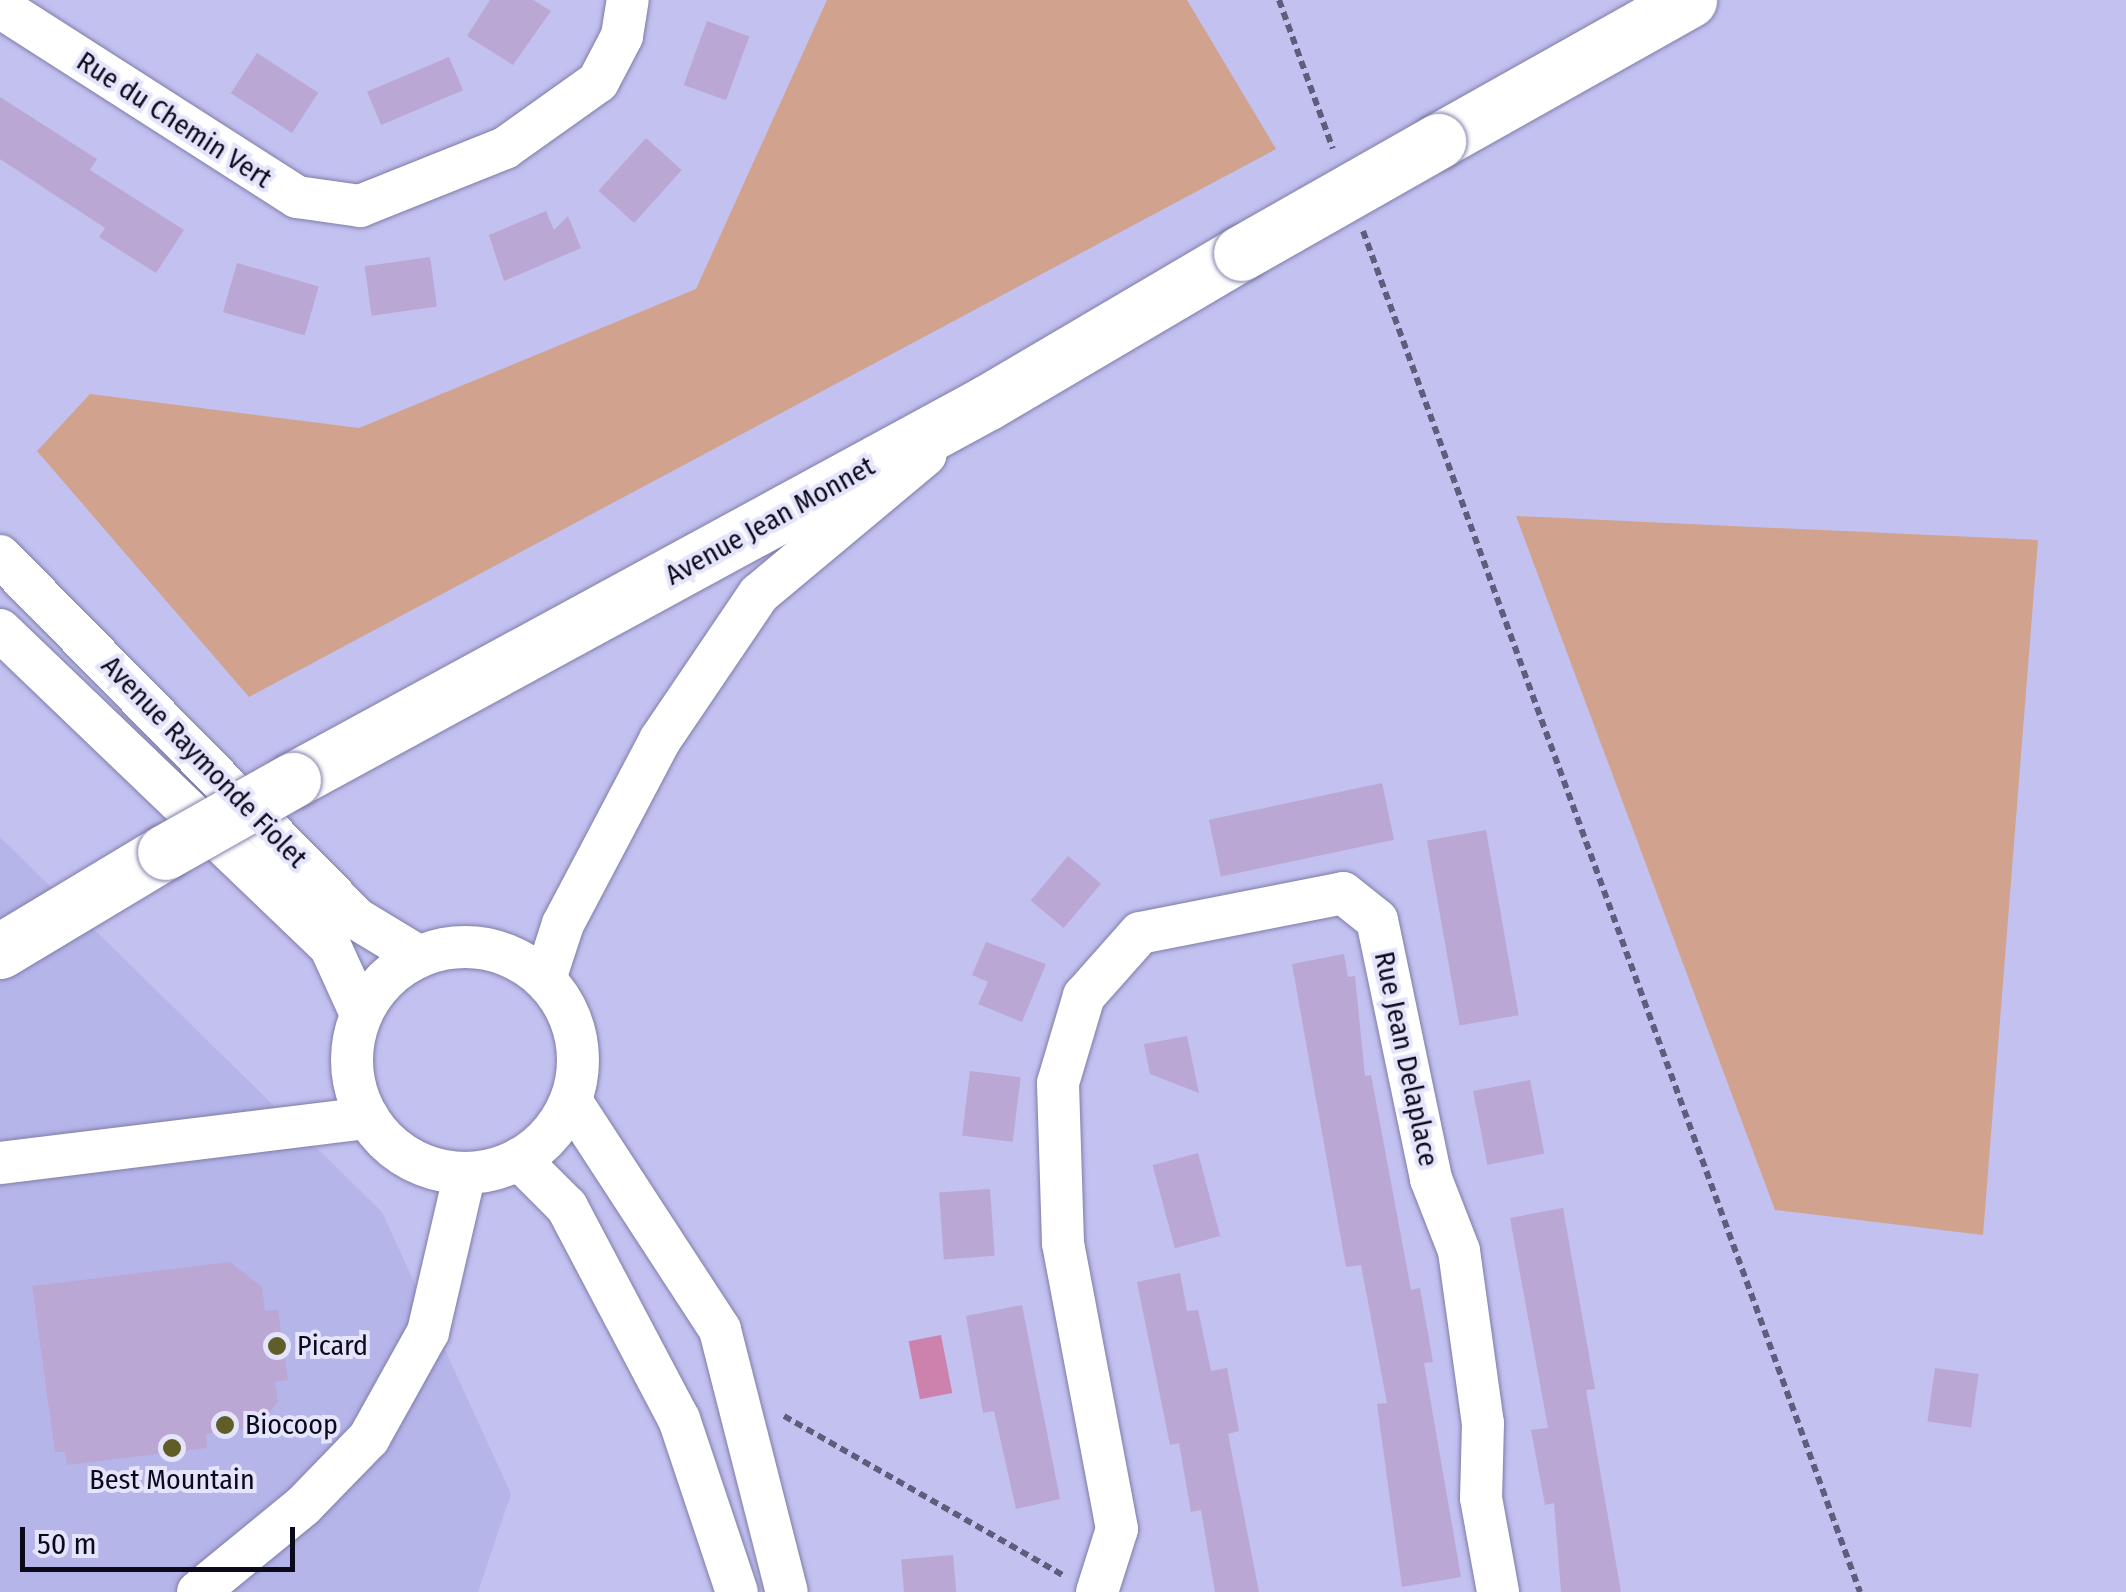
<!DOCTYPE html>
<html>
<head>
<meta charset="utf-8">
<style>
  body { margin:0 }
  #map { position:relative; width:2126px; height:1592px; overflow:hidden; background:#c2c1f0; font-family:"Fira Sans Condensed",sans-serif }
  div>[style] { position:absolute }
  .built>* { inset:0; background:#b6b5ea }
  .green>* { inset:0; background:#d1a28d }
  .water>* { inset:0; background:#cc82ac; transform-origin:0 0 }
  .building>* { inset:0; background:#bba7d3; transform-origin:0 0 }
  .path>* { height:6px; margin-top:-3px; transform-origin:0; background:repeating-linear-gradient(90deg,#5f5d7c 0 8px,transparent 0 13px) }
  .roads { filter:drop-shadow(0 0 2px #7e7da8) drop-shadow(0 0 2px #7e7da8) }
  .minor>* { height:42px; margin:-21px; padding:0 21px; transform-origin:21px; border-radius:21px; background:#fff }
  .minor>.ring { margin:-21px; padding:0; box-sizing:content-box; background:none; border:42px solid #fff; border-radius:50% }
  .secondary>* { height:55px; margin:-27.5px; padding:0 27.5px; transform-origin:27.5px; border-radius:27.5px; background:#fff }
  .bridges { filter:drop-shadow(0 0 2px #7e7da8) drop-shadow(0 0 2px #7e7da8) }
  .secondary-bridge>* { height:55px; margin:-27.5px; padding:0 27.5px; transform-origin:27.5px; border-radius:27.5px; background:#fff }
  .dots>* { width:28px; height:28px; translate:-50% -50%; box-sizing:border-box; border:5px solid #e4e4fc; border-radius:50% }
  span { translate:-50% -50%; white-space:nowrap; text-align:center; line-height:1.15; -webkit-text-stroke:8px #e4e4fc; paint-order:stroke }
  .street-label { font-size:28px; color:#0c0a1a }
  .poi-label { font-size:28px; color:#0c0a1a }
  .left { translate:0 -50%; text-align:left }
  .scale { position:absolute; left:20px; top:1527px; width:275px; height:45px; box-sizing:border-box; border:5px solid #0c0a1a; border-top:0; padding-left:12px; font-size:30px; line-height:35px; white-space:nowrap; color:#0c0a1a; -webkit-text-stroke:8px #e4e4fc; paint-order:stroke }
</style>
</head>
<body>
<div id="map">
  <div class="built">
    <i style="clip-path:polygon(0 837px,382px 1212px,511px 1494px,478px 1592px,0 1592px)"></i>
  </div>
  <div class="green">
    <i style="clip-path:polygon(827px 0,1187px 0,1276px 149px,249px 697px,37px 451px,90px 394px,359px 428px,696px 289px)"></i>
    <i style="clip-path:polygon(1516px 516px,2038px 540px,1983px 1235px,1775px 1210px)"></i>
  </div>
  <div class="water">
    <i style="left:941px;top:1335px;width:59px;height:33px;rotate:79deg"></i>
  </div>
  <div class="building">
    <i style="clip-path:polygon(490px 0,533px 0,551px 11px,513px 65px,467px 36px)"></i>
    <i style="left:707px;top:21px;width:45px;height:68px;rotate:20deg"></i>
    <i style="left:257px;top:53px;width:73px;height:48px;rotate:33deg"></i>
    <i style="left:449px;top:57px;width:36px;height:89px;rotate:67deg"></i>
    <i style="clip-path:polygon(0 97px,97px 159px,90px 170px,184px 230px,156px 273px,99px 237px,105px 228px,0 159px)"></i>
    <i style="left:646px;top:138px;width:48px;height:71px;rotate:42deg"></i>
    <i style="clip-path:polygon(546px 211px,554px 230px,568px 216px,581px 248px,504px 281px,489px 235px)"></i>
    <i style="left:430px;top:257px;width:50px;height:66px;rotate:82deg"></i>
    <i style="left:237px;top:263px;width:85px;height:51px;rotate:16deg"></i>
    <i style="left:1382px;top:783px;width:58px;height:177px;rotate:78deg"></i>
    <i style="left:1486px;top:830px;width:188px;height:60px;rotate:80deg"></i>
    <i style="left:1068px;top:856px;width:43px;height:58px;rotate:40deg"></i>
    <i style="clip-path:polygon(986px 942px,1046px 964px,1022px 1022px,978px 1004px,988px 982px,972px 975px)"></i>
    <i style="clip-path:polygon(1344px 954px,1348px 977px,1355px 976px,1365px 1076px,1371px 1075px,1411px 1290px,1420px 1288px,1433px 1362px,1424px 1363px,1461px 1577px,1402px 1587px,1377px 1404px,1387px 1403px,1361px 1265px,1346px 1267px,1292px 964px)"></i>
    <i style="clip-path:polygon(1187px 1036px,1199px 1093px,1150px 1074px,1144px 1044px)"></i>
    <i style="left:970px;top:1071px;width:51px;height:65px;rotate:7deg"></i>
    <i style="left:1530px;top:1080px;width:75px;height:58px;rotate:79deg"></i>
    <i style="left:1198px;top:1153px;width:86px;height:47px;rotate:75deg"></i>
    <i style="left:990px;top:1189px;width:67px;height:51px;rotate:86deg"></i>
    <i style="clip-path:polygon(1563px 1208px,1595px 1389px,1586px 1390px,1621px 1592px,1561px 1592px,1554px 1503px,1545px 1505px,1531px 1430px,1548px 1428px,1510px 1218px)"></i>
    <i style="clip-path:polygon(230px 1262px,262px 1287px,265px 1311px,278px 1310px,288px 1380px,275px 1382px,278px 1402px,258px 1427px,206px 1434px,207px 1448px,67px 1465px,65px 1452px,55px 1452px,32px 1286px)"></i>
    <i style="clip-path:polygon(1180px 1273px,1187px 1311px,1198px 1310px,1211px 1371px,1227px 1368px,1239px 1431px,1228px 1434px,1259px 1592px,1215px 1592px,1201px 1510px,1191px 1512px,1179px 1443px,1170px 1445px,1137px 1282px)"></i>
    <i style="clip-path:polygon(1022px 1305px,1060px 1499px,1016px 1509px,994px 1411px,983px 1413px,966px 1316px)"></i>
    <i style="left:1935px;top:1368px;width:44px;height:54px;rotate:8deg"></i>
    <i style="left:953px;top:1555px;width:37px;height:52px;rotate:85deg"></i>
  </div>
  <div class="path">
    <i style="left:1279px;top:0;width:158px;rotate:70.1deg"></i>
    <i style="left:1363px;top:231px;width:1449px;rotate:69.94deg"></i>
    <i style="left:784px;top:1416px;width:322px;rotate:29.7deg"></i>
  </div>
  <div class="roads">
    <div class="minor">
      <i style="left:0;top:7px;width:353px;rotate:32.6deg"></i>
      <i style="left:297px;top:197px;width:64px;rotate:8.1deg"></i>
      <i style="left:360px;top:206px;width:156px;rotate:-21.8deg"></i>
      <i style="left:505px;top:148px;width:114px;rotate:-35.4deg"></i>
      <i style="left:598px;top:82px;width:52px;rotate:-62.4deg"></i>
      <i style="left:622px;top:36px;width:36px;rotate:-81deg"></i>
      <i style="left:0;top:556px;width:509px;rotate:45.48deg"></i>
      <i style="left:357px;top:919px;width:71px;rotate:31.2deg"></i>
      <i style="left:0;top:630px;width:457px;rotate:43.8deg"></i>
      <i style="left:330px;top:946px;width:75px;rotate:65.5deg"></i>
      <i class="ring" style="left:352px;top:947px;width:184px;height:184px"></i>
      <i style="left:545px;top:979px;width:58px;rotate:-71.9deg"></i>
      <i style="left:563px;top:924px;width:208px;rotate:-62.2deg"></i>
      <i style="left:660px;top:740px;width:176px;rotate:-55.9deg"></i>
      <i style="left:759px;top:594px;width:217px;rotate:-39.9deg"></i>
      <i style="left:571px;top:1101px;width:273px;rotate:56.9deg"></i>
      <i style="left:720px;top:1330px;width:270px;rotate:75.7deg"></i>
      <i style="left:519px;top:1159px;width:68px;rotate:45deg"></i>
      <i style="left:567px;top:1207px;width:240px;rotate:62.2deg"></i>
      <i style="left:679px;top:1419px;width:182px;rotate:71.5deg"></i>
      <i style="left:0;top:1163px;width:371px;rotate:-7deg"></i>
      <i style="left:198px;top:1592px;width:136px;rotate:-39.3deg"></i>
      <i style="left:303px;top:1506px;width:95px;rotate:-45.9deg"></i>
      <i style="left:369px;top:1438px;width:121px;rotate:-60.9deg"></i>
      <i style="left:428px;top:1332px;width:163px;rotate:-76.9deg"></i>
      <i style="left:1097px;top:1592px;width:66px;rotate:-72.4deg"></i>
      <i style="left:1117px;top:1529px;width:291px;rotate:-100.7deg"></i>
      <i style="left:1063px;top:1243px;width:160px;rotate:-91.8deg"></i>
      <i style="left:1058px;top:1083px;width:91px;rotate:-73.4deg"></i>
      <i style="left:1084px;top:996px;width:84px;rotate:-48.4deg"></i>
      <i style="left:1140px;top:933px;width:207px;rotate:-11.1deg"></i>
      <i style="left:1343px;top:893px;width:43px;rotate:38.5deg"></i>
      <i style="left:1377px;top:920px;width:265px;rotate:78.2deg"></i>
      <i style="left:1431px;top:1179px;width:77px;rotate:68.7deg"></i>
      <i style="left:1459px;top:1251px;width:174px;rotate:82.1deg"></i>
      <i style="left:1483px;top:1423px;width:75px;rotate:91.5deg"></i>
      <i style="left:1481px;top:1498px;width:96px;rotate:79.7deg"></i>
    </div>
    <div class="secondary">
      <i style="left:1438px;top:141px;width:288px;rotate:-29.3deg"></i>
      <i style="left:293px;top:780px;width:791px;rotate:-28.54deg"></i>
      <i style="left:988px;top:402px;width:294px;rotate:-30.5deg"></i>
      <i style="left:0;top:951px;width:192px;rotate:-31deg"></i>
    </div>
  </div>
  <div class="bridges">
    <div class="secondary-bridge">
      <i style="left:1241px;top:253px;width:227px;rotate:-29.6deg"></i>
      <i style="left:165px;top:852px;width:147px;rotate:-29.4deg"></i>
    </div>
  </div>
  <div class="dots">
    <i style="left:277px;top:1346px;background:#605d29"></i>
    <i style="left:225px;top:1425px;background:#605d29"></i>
    <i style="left:172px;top:1448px;background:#605d29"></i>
  </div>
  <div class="street-label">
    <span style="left:174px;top:120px;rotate:33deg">Rue du Chemin Vert</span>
    <span style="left:770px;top:521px;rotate:-29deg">Avenue Jean Monnet</span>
    <span style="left:204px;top:762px;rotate:46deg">Avenue Raymonde Fiolet</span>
    <span style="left:1406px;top:1059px;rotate:78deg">Rue Jean Delaplace</span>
  </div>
  <div class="poi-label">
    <span class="left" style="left:297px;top:1346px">Picard</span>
    <span class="left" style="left:245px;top:1425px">Biocoop</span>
    <span style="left:172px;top:1480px">Best Mountain</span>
  </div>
  <div class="scale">50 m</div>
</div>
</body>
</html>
